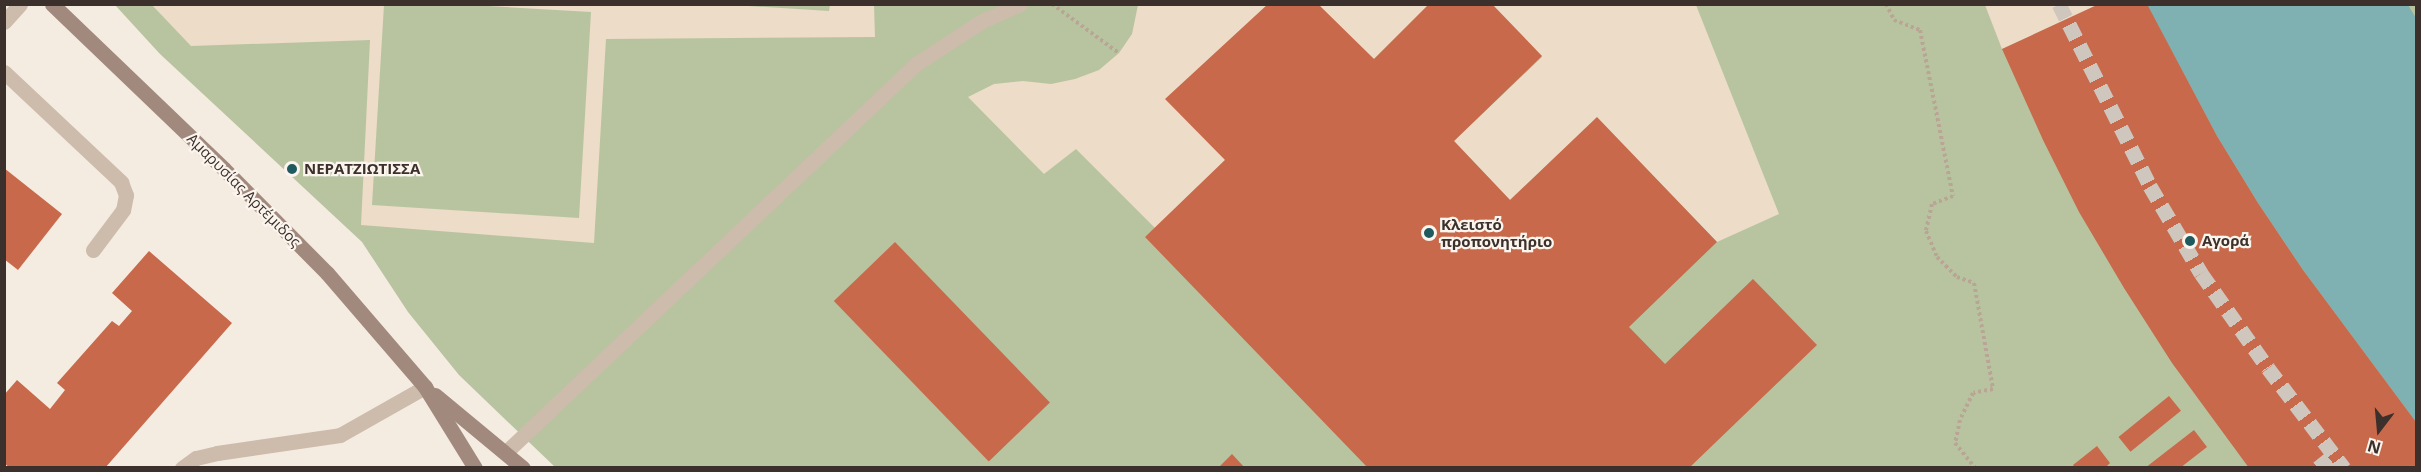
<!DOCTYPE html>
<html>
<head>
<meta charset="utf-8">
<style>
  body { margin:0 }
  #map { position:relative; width:2421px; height:472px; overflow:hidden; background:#f4ebe1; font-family:"Open Sans",sans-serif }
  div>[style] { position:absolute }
  .green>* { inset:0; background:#b8c4a0 }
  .plaza>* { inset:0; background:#ecdcc8 }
  .water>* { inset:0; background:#7fb0b2 }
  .building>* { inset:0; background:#c8694b; transform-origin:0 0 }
  .pedestrian-tunnel>* { height:15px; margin-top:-7.5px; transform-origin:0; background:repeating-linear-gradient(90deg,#cfc6bd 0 15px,transparent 0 23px) }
  .path>* { height:4px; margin-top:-2px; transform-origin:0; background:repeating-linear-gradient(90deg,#b9a596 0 3px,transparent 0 6px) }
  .service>* { height:15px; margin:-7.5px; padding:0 7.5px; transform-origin:7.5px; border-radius:7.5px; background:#cdbbac }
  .minor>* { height:15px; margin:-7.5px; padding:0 7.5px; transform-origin:7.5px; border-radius:7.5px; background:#cdbbac }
  .secondary>* { height:15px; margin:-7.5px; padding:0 7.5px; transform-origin:7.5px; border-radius:7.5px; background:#a18a7d }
  .dots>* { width:16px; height:16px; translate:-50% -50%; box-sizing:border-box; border:3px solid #fbf5ee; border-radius:50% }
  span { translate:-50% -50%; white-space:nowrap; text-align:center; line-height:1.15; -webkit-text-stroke:4.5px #fbf5ee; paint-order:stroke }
  .poi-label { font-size:15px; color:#3b302b; font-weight:700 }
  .left { translate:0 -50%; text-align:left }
  .street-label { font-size:15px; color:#3b302b }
  .frame { position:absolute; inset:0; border:6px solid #3b302b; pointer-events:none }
  .north { position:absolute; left:2349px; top:400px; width:60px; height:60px; -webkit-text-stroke:4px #fbf5ee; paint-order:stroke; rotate:196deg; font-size:16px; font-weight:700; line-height:24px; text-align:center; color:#3b302b }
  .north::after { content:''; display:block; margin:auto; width:21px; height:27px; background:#3b302b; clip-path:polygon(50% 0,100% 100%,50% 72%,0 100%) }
</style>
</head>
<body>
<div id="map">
  <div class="green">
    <i style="clip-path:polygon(115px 5px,2416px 5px,2416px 467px,555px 467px,459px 375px,408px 312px,362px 242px,160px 54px)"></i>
  </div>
  <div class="plaza">
    <i style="clip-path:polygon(717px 4px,829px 11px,830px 5px,874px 5px,875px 37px,606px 39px,594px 243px,361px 225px,370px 40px,191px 46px,152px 5px,384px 5px,372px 205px,579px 218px,591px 12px,471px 5px)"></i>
    <i style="clip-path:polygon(1138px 5px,1268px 5px,1225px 160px,1155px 228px,1076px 149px,1044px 174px,968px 97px,994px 84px,1023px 81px,1051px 84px,1075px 79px,1099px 70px,1119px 53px,1132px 34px)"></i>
    <i style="clip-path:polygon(1318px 5px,1429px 5px,1374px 59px)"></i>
    <i style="clip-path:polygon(1492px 5px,1696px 5px,1779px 214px,1717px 242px,1597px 118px,1510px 200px,1454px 141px,1542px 57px)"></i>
    <i style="clip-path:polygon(1985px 5px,2099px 5px,2002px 49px)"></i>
  </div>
  <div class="water">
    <i style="clip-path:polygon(2147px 5px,2408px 5px,2416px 18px,2416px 422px,2303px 270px,2258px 203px,2217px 136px)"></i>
  </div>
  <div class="building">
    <i style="clip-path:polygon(1268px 4px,1318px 4px,1374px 59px,1429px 4px,1492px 4px,1542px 56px,1454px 141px,1510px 200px,1597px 117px,1717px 242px,1629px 327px,1665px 364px,1753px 279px,1817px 345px,1689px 468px,1368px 468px,1145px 237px,1225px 160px,1165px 99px)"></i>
    <i style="clip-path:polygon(2099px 4px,2147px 4px,2217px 136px,2258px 203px,2303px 270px,2416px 422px,2416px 468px,2249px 468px,2172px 363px,2124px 288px,2079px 212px,2043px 140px,2002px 49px)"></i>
    <i style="clip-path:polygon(4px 168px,62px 214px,18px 270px,4px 259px)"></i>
    <i style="left:895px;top:242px;width:223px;height:85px;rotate:46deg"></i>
    <i style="clip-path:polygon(149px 251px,232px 323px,105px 468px,10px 468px,4px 463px,4px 395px,17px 380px,50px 409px,65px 390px,57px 383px,112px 321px,119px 326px,132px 311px,112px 293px)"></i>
    <i style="left:2169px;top:396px;width:19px;height:65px;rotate:51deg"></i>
    <i style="clip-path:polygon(2194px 430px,2207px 447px,2180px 468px,2145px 468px)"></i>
    <i style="clip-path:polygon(2097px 446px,2110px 463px,2105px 468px,2075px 468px,2073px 465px)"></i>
    <i style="clip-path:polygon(1232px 454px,1245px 468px,1218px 468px)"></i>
  </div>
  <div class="pedestrian-tunnel">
    <i style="left:2059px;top:4px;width:203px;rotate:63.4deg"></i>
    <i style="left:2150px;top:186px;width:101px;rotate:59.6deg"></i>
    <i style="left:2201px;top:273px;width:116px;rotate:54.8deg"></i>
    <i style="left:2268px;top:368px;width:126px;rotate:52.8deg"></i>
    <i style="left:2318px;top:468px;width:21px;rotate:-39deg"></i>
  </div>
  <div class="path">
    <i style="left:1052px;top:4px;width:83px;rotate:36.2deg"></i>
    <i style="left:1886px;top:4px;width:18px;rotate:63deg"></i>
    <i style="left:1894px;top:20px;width:28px;rotate:21deg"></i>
    <i style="left:1920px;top:30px;width:169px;rotate:78.8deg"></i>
    <i style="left:1953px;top:196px;width:22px;rotate:159deg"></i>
    <i style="left:1932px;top:204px;width:28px;rotate:103deg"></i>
    <i style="left:1926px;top:231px;width:28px;rotate:67deg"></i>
    <i style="left:1937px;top:257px;width:28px;rotate:45deg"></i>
    <i style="left:1957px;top:277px;width:18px;rotate:19deg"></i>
    <i style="left:1974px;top:283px;width:108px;rotate:79.8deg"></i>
    <i style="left:1993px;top:389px;width:20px;rotate:169deg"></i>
    <i style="left:1973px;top:393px;width:30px;rotate:116deg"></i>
    <i style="left:1960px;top:420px;width:24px;rotate:102deg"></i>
    <i style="left:1955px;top:443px;width:32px;rotate:51deg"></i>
  </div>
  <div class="service">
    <i style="left:4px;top:22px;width:24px;rotate:-48deg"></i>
    <i style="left:4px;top:72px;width:161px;rotate:43.2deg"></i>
    <i style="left:121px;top:182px;width:14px;rotate:69deg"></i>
    <i style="left:126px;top:195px;width:15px;rotate:101deg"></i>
    <i style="left:123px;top:210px;width:50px;rotate:126.9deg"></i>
    <i style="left:182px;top:468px;width:17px;rotate:-36deg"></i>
    <i style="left:196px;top:458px;width:22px;rotate:-13deg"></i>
    <i style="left:217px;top:453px;width:124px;rotate:-8.3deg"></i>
    <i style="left:340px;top:435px;width:98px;rotate:-29.5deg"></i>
  </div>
  <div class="minor">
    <i style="left:506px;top:452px;width:564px;rotate:-43.42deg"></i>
    <i style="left:916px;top:64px;width:79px;rotate:-33.1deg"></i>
    <i style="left:982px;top:21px;width:42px;rotate:-24.1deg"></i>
  </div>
  <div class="secondary">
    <i style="left:52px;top:4px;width:238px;rotate:43.8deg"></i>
    <i style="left:224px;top:169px;width:146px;rotate:45.3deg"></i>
    <i style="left:327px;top:273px;width:150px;rotate:49.3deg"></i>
    <i style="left:425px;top:387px;width:95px;rotate:58.3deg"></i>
    <i style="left:435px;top:395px;width:114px;rotate:39.7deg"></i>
  </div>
  <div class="dots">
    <i style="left:292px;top:169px;background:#1f5a5e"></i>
    <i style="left:1429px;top:233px;background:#1f5a5e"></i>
    <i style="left:2190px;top:241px;background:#1f5a5e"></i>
  </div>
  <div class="poi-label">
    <span class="left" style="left:304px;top:169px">ΝΕΡΑΤΖΙΩΤΙΣΣΑ</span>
    <span class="left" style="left:1441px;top:233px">Κλειστό<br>προπονητήριο</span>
    <span class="left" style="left:2202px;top:241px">Αγορά</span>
  </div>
  <div class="street-label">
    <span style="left:244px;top:190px;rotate:45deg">Αμαρυσίας Αρτέμιδος</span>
  </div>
  <div class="frame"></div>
  <div class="north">N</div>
</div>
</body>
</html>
